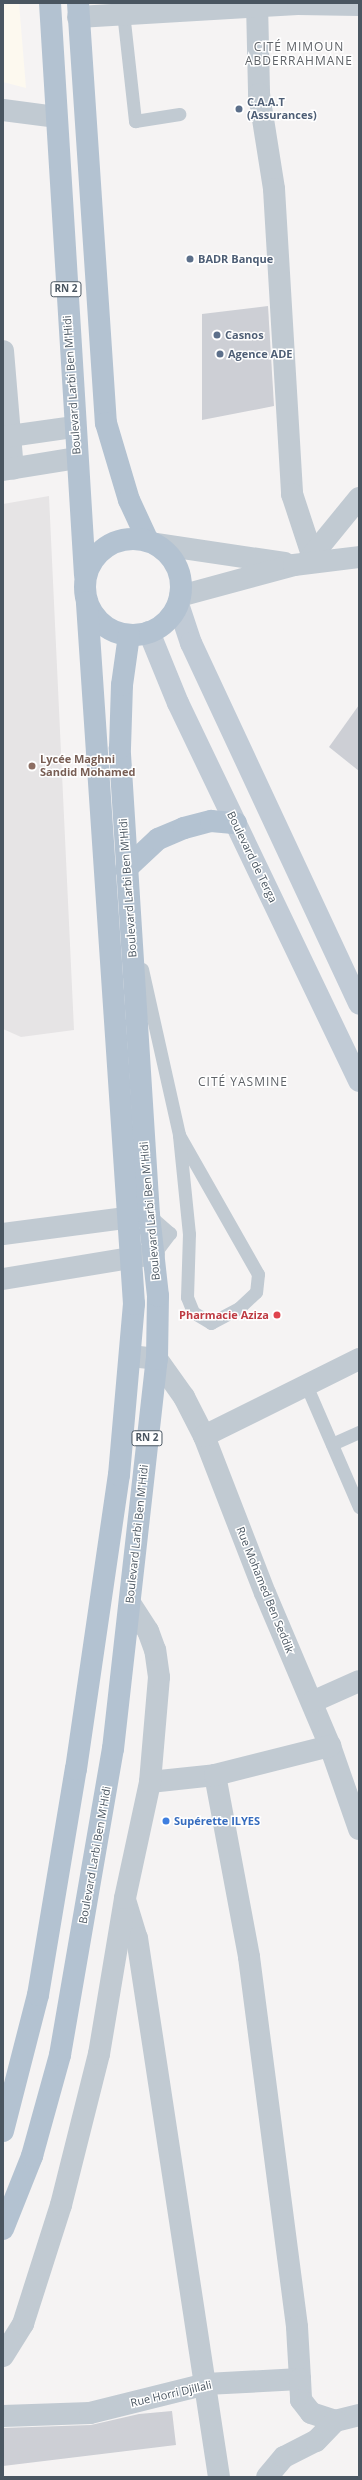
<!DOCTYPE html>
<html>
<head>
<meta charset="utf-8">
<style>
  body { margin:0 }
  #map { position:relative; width:362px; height:2480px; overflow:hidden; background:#f5f3f3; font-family:"Open Sans",sans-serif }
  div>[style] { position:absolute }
  .commercial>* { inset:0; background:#fdf9ef }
  .education>* { inset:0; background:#e6e4e5 }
  .building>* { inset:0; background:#cdcfd5 }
  .service>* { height:13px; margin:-6.5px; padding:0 6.5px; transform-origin:6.5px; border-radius:6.5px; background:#c1cad2 }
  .minor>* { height:22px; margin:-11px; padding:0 11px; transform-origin:11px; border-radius:11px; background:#c1cad2 }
  .secondary>* { height:22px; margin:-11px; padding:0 11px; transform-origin:11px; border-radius:11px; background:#c1cbd6 }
  .primary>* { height:22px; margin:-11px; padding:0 11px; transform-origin:11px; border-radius:11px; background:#b3c2d1 }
  .primary>.ring { margin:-11px; padding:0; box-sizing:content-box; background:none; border:22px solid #b3c2d1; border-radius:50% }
  .dots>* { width:11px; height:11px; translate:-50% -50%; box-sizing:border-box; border:2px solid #fff; border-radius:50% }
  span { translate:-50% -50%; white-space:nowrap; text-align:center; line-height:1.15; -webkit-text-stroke:3px #fff; paint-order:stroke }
  .shield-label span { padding:1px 3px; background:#fff; border:1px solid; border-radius:3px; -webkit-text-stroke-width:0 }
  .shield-label { font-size:10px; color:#4a5661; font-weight:700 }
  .service-label { font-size:11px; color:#4e5e75; font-weight:700 }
  .left { translate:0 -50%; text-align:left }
  .street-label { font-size:11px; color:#4a5661 }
  .education-label { font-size:11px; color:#785e54; font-weight:700 }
  .health-label { font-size:11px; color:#be3a42; font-weight:700 }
  .right { translate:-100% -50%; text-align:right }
  .shop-label { font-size:11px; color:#366cbe; font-weight:700 }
  .neighbourhood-label { font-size:12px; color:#5f6368; letter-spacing:1px }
  .frame { position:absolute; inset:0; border:4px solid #4a5661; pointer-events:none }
</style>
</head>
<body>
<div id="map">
  <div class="commercial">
    <i style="clip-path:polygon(3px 3px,19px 3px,26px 88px,3px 82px)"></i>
  </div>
  <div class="education">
    <i style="clip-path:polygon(49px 496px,74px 1030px,21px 1037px,3px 1029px,3px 504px)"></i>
  </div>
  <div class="building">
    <i style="clip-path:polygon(268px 306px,274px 406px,202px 420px,202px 314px)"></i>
    <i style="clip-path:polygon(359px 705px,359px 771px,329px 747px)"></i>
    <i style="clip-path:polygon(172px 2411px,176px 2445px,3px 2466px,3px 2428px,91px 2425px,139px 2414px)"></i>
  </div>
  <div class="service">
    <i style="left:122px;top:3px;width:119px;rotate:83.7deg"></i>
    <i style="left:135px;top:121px;width:45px;rotate:-9deg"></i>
    <i style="left:142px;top:969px;width:170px;rotate:77.4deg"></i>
    <i style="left:179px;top:1135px;width:160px;rotate:60.4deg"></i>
    <i style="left:258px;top:1274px;width:18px;rotate:96deg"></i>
    <i style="left:256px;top:1292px;width:23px;rotate:137deg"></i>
    <i style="left:239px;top:1308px;width:32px;rotate:152deg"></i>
    <i style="left:211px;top:1323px;width:21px;rotate:-149deg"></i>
    <i style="left:193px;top:1312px;width:16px;rotate:-112deg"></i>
    <i style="left:187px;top:1297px;width:63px;rotate:-88.2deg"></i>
    <i style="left:189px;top:1234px;width:100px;rotate:-95.8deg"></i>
    <i style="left:149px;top:1215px;width:28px;rotate:41deg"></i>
    <i style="left:170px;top:1233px;width:26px;rotate:127deg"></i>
    <i style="left:307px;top:1387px;width:131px;rotate:66.6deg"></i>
    <i style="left:332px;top:1444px;width:30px;rotate:-24deg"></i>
  </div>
  <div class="minor">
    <i style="left:257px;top:3px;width:91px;rotate:88.7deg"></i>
    <i style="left:259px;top:94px;width:96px;rotate:81deg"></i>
    <i style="left:274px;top:189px;width:306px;rotate:86.6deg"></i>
    <i style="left:292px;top:494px;width:64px;rotate:71.8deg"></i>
    <i style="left:78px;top:17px;width:220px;rotate:-3.4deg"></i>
    <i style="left:298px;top:4px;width:61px;rotate:0.9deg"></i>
    <i style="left:3px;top:110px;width:53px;rotate:7.5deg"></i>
    <i style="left:3px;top:351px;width:118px;rotate:85.2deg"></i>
    <i style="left:3px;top:437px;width:72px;rotate:-8deg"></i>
    <i style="left:3px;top:470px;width:74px;rotate:-9.3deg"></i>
    <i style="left:156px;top:544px;width:130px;rotate:8.4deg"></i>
    <i style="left:306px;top:563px;width:84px;rotate:-50.8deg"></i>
    <i style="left:180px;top:596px;width:118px;rotate:-15.2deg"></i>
    <i style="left:294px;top:565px;width:65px;rotate:-7deg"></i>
    <i style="left:3px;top:1234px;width:145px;rotate:-7.5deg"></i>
    <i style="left:3px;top:1279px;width:153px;rotate:-9.4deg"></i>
    <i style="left:130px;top:1356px;width:27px;rotate:6deg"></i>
    <i style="left:157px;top:1359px;width:47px;rotate:54.6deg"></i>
    <i style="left:184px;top:1397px;width:44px;rotate:62.9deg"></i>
    <i style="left:204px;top:1436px;width:168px;rotate:68.8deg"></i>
    <i style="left:265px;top:1593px;width:166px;rotate:67deg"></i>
    <i style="left:330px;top:1746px;width:88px;rotate:70.7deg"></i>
    <i style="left:204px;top:1436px;width:173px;rotate:-26.4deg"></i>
    <i style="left:312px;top:1702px;width:51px;rotate:-24.1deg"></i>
    <i style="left:215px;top:1775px;width:185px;rotate:79.4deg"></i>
    <i style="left:249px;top:1957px;width:373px;rotate:82.6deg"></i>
    <i style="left:297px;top:2327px;width:52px;rotate:86.7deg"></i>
    <i style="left:150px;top:1782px;width:65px;rotate:-6.1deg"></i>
    <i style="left:215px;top:1775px;width:119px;rotate:-14.2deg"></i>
    <i style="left:126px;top:1903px;width:37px;rotate:73deg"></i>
    <i style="left:137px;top:1938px;width:545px;rotate:81.35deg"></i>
    <i style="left:3px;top:2356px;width:38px;rotate:-58deg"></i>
    <i style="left:23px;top:2324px;width:125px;rotate:-72.3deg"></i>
    <i style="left:61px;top:2205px;width:156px;rotate:-75.9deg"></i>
    <i style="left:99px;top:2054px;width:158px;rotate:-80.5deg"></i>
    <i style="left:125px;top:1898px;width:119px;rotate:-77.8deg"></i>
    <i style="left:150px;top:1782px;width:105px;rotate:-85.1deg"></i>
    <i style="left:159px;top:1677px;width:27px;rotate:-98deg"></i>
    <i style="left:155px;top:1650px;width:20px;rotate:-110deg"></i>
    <i style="left:148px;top:1631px;width:33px;rotate:-123deg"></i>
    <i style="left:3px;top:2416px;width:87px;rotate:-2deg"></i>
    <i style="left:90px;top:2413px;width:120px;rotate:-14deg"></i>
    <i style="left:206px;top:2384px;width:94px;rotate:-3deg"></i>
    <i style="left:300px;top:2379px;width:21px;rotate:87deg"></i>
    <i style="left:301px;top:2400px;width:16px;rotate:52deg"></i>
    <i style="left:311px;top:2413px;width:25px;rotate:18deg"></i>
    <i style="left:335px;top:2421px;width:25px;rotate:-14deg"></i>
    <i style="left:267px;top:2477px;width:26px;rotate:-50deg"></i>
    <i style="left:284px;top:2457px;width:36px;rotate:-27deg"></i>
    <i style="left:316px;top:2441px;width:28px;rotate:-46deg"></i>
  </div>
  <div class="secondary">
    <i style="left:178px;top:604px;width:41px;rotate:71.6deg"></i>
    <i style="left:191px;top:643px;width:398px;rotate:65deg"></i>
    <i style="left:149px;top:632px;width:77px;rotate:67.8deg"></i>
    <i style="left:178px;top:703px;width:419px;rotate:64.4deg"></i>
  </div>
  <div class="primary">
    <i style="left:50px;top:3px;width:573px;rotate:86.5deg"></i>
    <i style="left:78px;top:3px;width:421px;rotate:86.2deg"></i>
    <i style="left:106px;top:423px;width:80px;rotate:73.4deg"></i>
    <i style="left:129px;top:500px;width:45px;rotate:65.1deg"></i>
    <i class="ring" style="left:85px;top:539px;width:74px;height:74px"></i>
    <i style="left:126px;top:869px;width:44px;rotate:-43.2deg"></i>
    <i style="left:158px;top:839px;width:28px;rotate:-23deg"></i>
    <i style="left:184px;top:828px;width:28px;rotate:-15deg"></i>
    <i style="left:211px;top:821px;width:25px;rotate:5deg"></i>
    <i style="left:3px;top:2131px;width:140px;rotate:-75.6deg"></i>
    <i style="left:38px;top:1995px;width:229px;rotate:-80.5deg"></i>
    <i style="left:76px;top:1769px;width:297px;rotate:-81.7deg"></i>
    <i style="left:119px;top:1475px;width:172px;rotate:-85deg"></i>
    <i style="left:134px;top:1304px;width:703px;rotate:-93.84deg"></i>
    <i style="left:3px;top:2229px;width:79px;rotate:-68.3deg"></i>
    <i style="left:32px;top:2156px;width:105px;rotate:-74.5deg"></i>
    <i style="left:60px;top:2055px;width:311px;rotate:-80.2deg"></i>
    <i style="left:113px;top:1749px;width:392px;rotate:-83.6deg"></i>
    <i style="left:157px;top:1359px;width:63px;rotate:-89.1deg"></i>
    <i style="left:158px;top:1296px;width:81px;rotate:-96.3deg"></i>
    <i style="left:149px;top:1215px;width:468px;rotate:-93.6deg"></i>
    <i style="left:120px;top:748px;width:63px;rotate:-88.2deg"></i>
    <i style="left:122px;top:685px;width:50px;rotate:-82deg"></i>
  </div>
  <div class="dots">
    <i style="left:239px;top:109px;background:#5c6f8a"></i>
    <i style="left:190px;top:259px;background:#5c6f8a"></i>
    <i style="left:217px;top:335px;background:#5c6f8a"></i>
    <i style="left:220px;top:354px;background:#5c6f8a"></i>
    <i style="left:32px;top:766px;background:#8d6e63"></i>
    <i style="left:277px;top:1315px;background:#e0444e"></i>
    <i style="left:166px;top:1821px;background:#3f7fe0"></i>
  </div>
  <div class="shield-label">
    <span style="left:66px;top:289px">RN 2</span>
    <span style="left:147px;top:1438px">RN 2</span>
  </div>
  <div class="service-label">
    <span class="left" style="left:247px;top:109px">C.A.A.T<br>(Assurances)</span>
    <span class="left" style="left:198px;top:259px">BADR Banque</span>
    <span class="left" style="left:225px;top:335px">Casnos</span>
    <span class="left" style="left:228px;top:354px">Agence ADE</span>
  </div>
  <div class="street-label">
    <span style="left:72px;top:385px;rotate:-94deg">Boulevard Larbi Ben M'Hidi</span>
    <span style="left:252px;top:857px;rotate:64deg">Boulevard de Terga</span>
    <span style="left:128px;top:888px;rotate:-94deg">Boulevard Larbi Ben M'Hidi</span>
    <span style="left:150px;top:1211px;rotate:-95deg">Boulevard Larbi Ben M'Hidi</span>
    <span style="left:137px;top:1534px;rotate:-84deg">Boulevard Larbi Ben M'Hidi</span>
    <span style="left:265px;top:1590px;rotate:68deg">Rue Mohamed Ben Seddik</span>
    <span style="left:95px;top:1855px;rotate:-80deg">Boulevard Larbi Ben M'Hidi</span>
    <span style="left:171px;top:2394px;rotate:-13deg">Rue Horri Djillali</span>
  </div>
  <div class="education-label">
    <span class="left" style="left:40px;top:766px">Lycée Maghni<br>Sandid Mohamed</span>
  </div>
  <div class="health-label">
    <span class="right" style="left:269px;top:1315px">Pharmacie Aziza</span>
  </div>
  <div class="shop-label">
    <span class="left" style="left:174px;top:1821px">Supérette ILYES</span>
  </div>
  <div class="neighbourhood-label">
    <span style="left:299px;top:54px">CITÉ MIMOUN<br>ABDERRAHMANE</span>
    <span style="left:243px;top:1082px">CITÉ YASMINE</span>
  </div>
  <div class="frame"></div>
</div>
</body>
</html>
